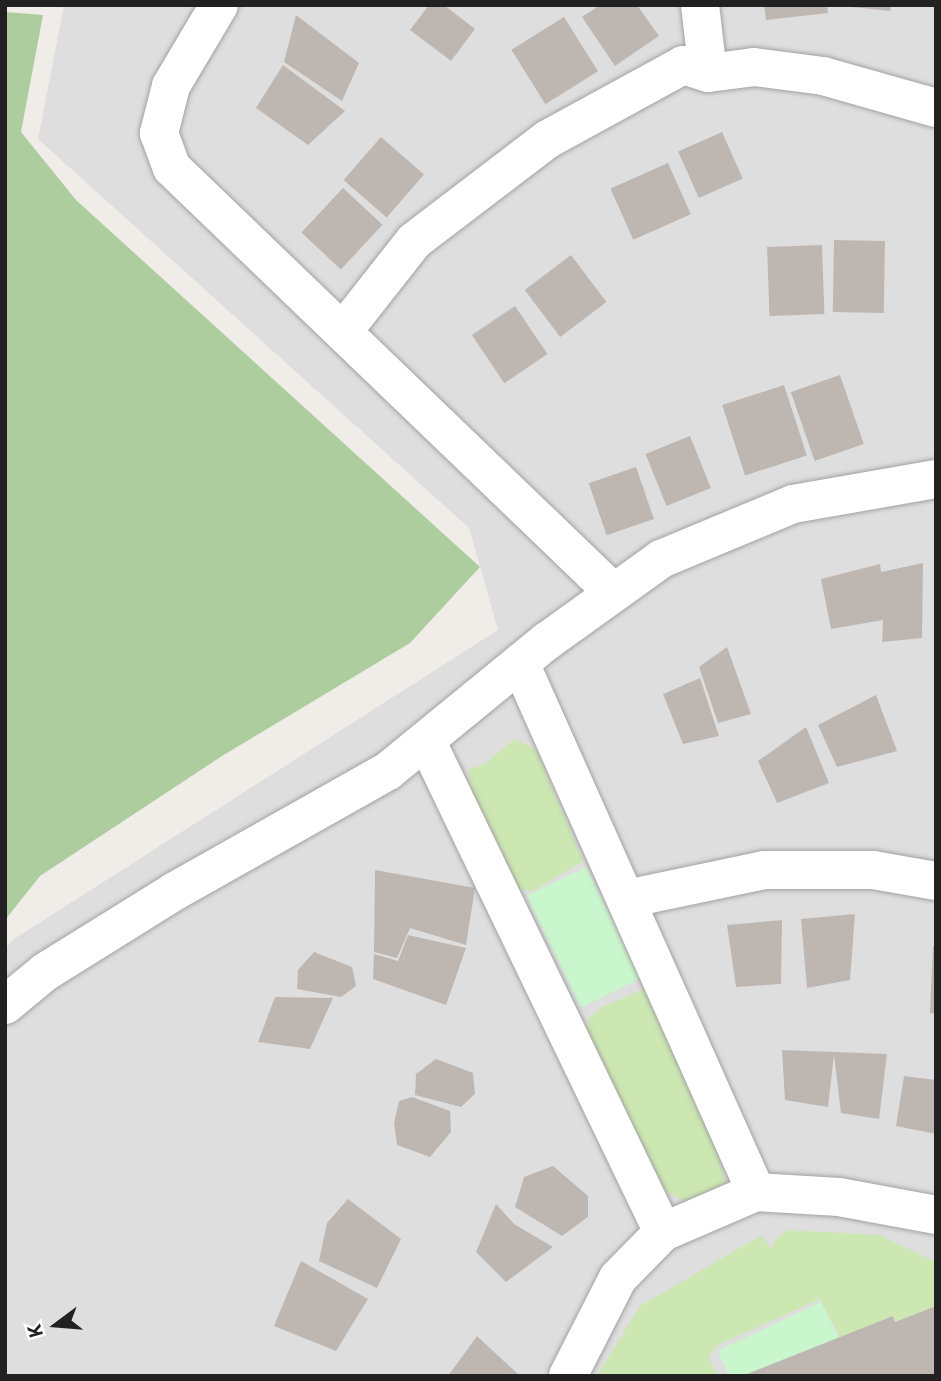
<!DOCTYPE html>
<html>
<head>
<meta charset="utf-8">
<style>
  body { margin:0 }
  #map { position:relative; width:941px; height:1381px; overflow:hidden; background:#f0ede8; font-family:Roboto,sans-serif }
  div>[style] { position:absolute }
  .residential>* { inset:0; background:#dfdede }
  .grass>* { inset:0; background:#cce7b2 }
  .forest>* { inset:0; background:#adcd9f }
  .park>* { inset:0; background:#c9f6cc; transform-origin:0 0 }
  .building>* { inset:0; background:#beb7b1; transform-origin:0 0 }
  .roads { filter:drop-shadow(0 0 2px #a2a2a2) drop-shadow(0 0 2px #a2a2a2) }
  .minor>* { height:38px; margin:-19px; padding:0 19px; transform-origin:19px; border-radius:19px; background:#fff }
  span { translate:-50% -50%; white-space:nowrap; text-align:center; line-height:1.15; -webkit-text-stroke:6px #fff; paint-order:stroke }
  .frame { position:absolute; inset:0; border:7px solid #212121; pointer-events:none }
  .north { position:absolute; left:21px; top:1290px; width:70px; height:70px; -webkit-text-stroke:5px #fff; paint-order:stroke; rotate:254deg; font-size:19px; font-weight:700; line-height:28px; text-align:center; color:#212121 }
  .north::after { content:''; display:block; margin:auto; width:24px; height:32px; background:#212121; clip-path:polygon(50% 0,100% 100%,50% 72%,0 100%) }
</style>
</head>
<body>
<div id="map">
  <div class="residential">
    <i style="clip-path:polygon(64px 5px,936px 5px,936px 1376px,5px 1376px,5px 949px,14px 939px,498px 630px,469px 528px,38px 139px)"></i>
  </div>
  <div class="grass">
    <i style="clip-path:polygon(514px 739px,536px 749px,583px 861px,534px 891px,511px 889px,478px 815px,468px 770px,486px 763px)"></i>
    <i style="clip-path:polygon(646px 988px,710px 1126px,727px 1186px,705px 1199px,684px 1201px,651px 1183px,586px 1032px,589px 1018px,600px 1008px)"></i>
    <i style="clip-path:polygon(789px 1230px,879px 1235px,936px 1262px,936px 1305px,845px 1346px,820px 1299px,716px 1346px,708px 1357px,718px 1376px,597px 1376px,640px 1306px,762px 1235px,771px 1249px,777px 1237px)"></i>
  </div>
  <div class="forest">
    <i style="clip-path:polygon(5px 12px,43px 15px,21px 132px,76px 200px,480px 567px,410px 643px,222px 756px,40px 876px,5px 920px)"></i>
  </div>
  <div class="park">
    <i style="left:586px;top:867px;width:124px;height:66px;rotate:64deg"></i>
    <i style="clip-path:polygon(821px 1302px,842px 1344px,773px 1376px,729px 1376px,718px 1351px)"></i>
  </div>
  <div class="building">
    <i style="clip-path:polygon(429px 5px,444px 5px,475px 29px,451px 61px,410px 30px)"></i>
    <i style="clip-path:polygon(600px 5px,637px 5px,659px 36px,615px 66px,582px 17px)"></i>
    <i style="clip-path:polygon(764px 5px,827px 5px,828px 13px,766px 20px)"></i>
    <i style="clip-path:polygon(852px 5px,891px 5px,890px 11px,852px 7px)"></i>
    <i style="clip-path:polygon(296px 15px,359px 63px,342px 101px,284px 62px)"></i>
    <i style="left:564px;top:17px;width:64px;height:62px;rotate:58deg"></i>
    <i style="clip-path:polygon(283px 65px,345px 111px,308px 145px,256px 108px)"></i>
    <i style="left:722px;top:132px;width:51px;height:48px;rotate:66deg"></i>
    <i style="left:381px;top:137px;width:57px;height:57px;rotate:41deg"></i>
    <i style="left:668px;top:163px;width:56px;height:63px;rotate:66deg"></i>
    <i style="left:343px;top:188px;width:54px;height:61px;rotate:43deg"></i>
    <i style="left:834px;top:240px;width:51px;height:72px;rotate:1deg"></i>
    <i style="left:822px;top:245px;width:69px;height:55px;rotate:88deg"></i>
    <i style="left:571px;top:255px;width:59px;height:58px;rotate:53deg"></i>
    <i style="left:515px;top:306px;width:58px;height:52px;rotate:56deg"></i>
    <i style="left:840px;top:375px;width:73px;height:52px;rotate:71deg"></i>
    <i style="left:784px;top:385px;width:74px;height:65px;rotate:72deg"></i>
    <i style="left:690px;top:436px;width:56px;height:48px;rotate:68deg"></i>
    <i style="left:636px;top:467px;width:55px;height:50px;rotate:71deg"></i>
    <i style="clip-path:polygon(923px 563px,922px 638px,882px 642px,883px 620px,831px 629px,821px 579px,880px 564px,881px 572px)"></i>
    <i style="clip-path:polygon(727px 647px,751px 714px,718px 723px,699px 667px)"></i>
    <i style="clip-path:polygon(700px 678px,719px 736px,683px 744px,663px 694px)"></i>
    <i style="clip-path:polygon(876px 695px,897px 751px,837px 767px,818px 725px)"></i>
    <i style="clip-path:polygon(806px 727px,829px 783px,777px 803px,758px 761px)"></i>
    <i style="clip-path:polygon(375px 870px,475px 888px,466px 945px,410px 928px,397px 958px,374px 952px)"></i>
    <i style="clip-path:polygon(855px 914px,850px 980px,807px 988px,801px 919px)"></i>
    <i style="clip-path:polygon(782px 920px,781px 984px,736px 987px,727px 925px)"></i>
    <i style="clip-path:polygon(408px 935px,466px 948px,446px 1005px,373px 979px,374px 954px,398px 961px)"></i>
    <i style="clip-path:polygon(933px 946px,936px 947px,936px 1014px,930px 1013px)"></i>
    <i style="clip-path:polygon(314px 952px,352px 967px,356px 986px,341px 997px,297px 989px,298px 970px)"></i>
    <i style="clip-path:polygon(275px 997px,333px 998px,310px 1049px,258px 1042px)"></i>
    <i style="clip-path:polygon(782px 1050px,887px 1054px,879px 1119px,841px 1113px,834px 1055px,828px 1107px,785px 1100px)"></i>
    <i style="clip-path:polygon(436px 1059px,473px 1073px,475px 1094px,461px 1107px,415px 1095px,416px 1074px)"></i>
    <i style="clip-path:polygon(904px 1076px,936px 1080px,936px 1134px,896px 1126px)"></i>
    <i style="clip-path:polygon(412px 1097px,450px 1111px,451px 1132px,430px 1157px,397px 1145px,394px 1123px,399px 1101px)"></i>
    <i style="clip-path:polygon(553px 1166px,588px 1196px,588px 1217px,562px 1236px,515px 1207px,524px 1177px)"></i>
    <i style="clip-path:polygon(348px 1199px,401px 1239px,377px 1288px,319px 1261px,327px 1223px)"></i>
    <i style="clip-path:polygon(496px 1204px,514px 1224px,553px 1247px,506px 1282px,476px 1252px)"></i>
    <i style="clip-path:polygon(301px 1261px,368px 1299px,336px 1351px,274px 1326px)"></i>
    <i style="clip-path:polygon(936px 1306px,936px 1376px,742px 1376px,893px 1316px,895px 1322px)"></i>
    <i style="clip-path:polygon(477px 1336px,520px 1376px,448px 1376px)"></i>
  </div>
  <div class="roads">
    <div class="minor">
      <i style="left:219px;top:5px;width:94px;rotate:120.7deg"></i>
      <i style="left:171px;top:86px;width:49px;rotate:104.3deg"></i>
      <i style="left:159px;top:133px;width:37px;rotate:70deg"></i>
      <i style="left:172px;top:168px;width:613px;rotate:43.88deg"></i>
      <i style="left:700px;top:5px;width:68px;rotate:83.3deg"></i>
      <i style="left:344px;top:330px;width:113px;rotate:-51.8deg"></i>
      <i style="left:414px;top:241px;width:168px;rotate:-37.3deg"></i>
      <i style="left:548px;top:139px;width:154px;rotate:-28.7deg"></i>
      <i style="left:683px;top:65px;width:26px;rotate:18deg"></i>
      <i style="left:708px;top:73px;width:46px;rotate:-7.4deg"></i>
      <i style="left:754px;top:67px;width:70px;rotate:7.4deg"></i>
      <i style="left:823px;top:76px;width:117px;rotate:15.8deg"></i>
      <i style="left:520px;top:663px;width:579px;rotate:65.96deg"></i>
      <i style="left:426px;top:740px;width:546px;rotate:64.28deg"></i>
      <i style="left:626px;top:899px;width:142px;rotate:-11.8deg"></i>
      <i style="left:765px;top:870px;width:108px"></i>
      <i style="left:873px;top:870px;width:64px;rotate:9.9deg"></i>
      <i style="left:5px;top:1005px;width:52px;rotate:-39.5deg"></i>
      <i style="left:45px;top:972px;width:153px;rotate:-31.9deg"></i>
      <i style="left:175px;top:891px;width:244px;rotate:-29.4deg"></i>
      <i style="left:388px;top:771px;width:205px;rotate:-39.3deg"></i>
      <i style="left:547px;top:641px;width:140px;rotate:-35.7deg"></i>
      <i style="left:661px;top:559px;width:143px;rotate:-22.6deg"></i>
      <i style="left:793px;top:504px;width:145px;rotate:-9.9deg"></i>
      <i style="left:568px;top:1376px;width:110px;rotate:-63deg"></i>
      <i style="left:618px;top:1278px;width:64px;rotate:-45.6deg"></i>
      <i style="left:663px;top:1232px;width:101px;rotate:-23.3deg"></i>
      <i style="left:756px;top:1192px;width:83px;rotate:3.4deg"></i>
      <i style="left:839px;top:1197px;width:99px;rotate:10.5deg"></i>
    </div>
  </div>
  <div class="frame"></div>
  <div class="north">K</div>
</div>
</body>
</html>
